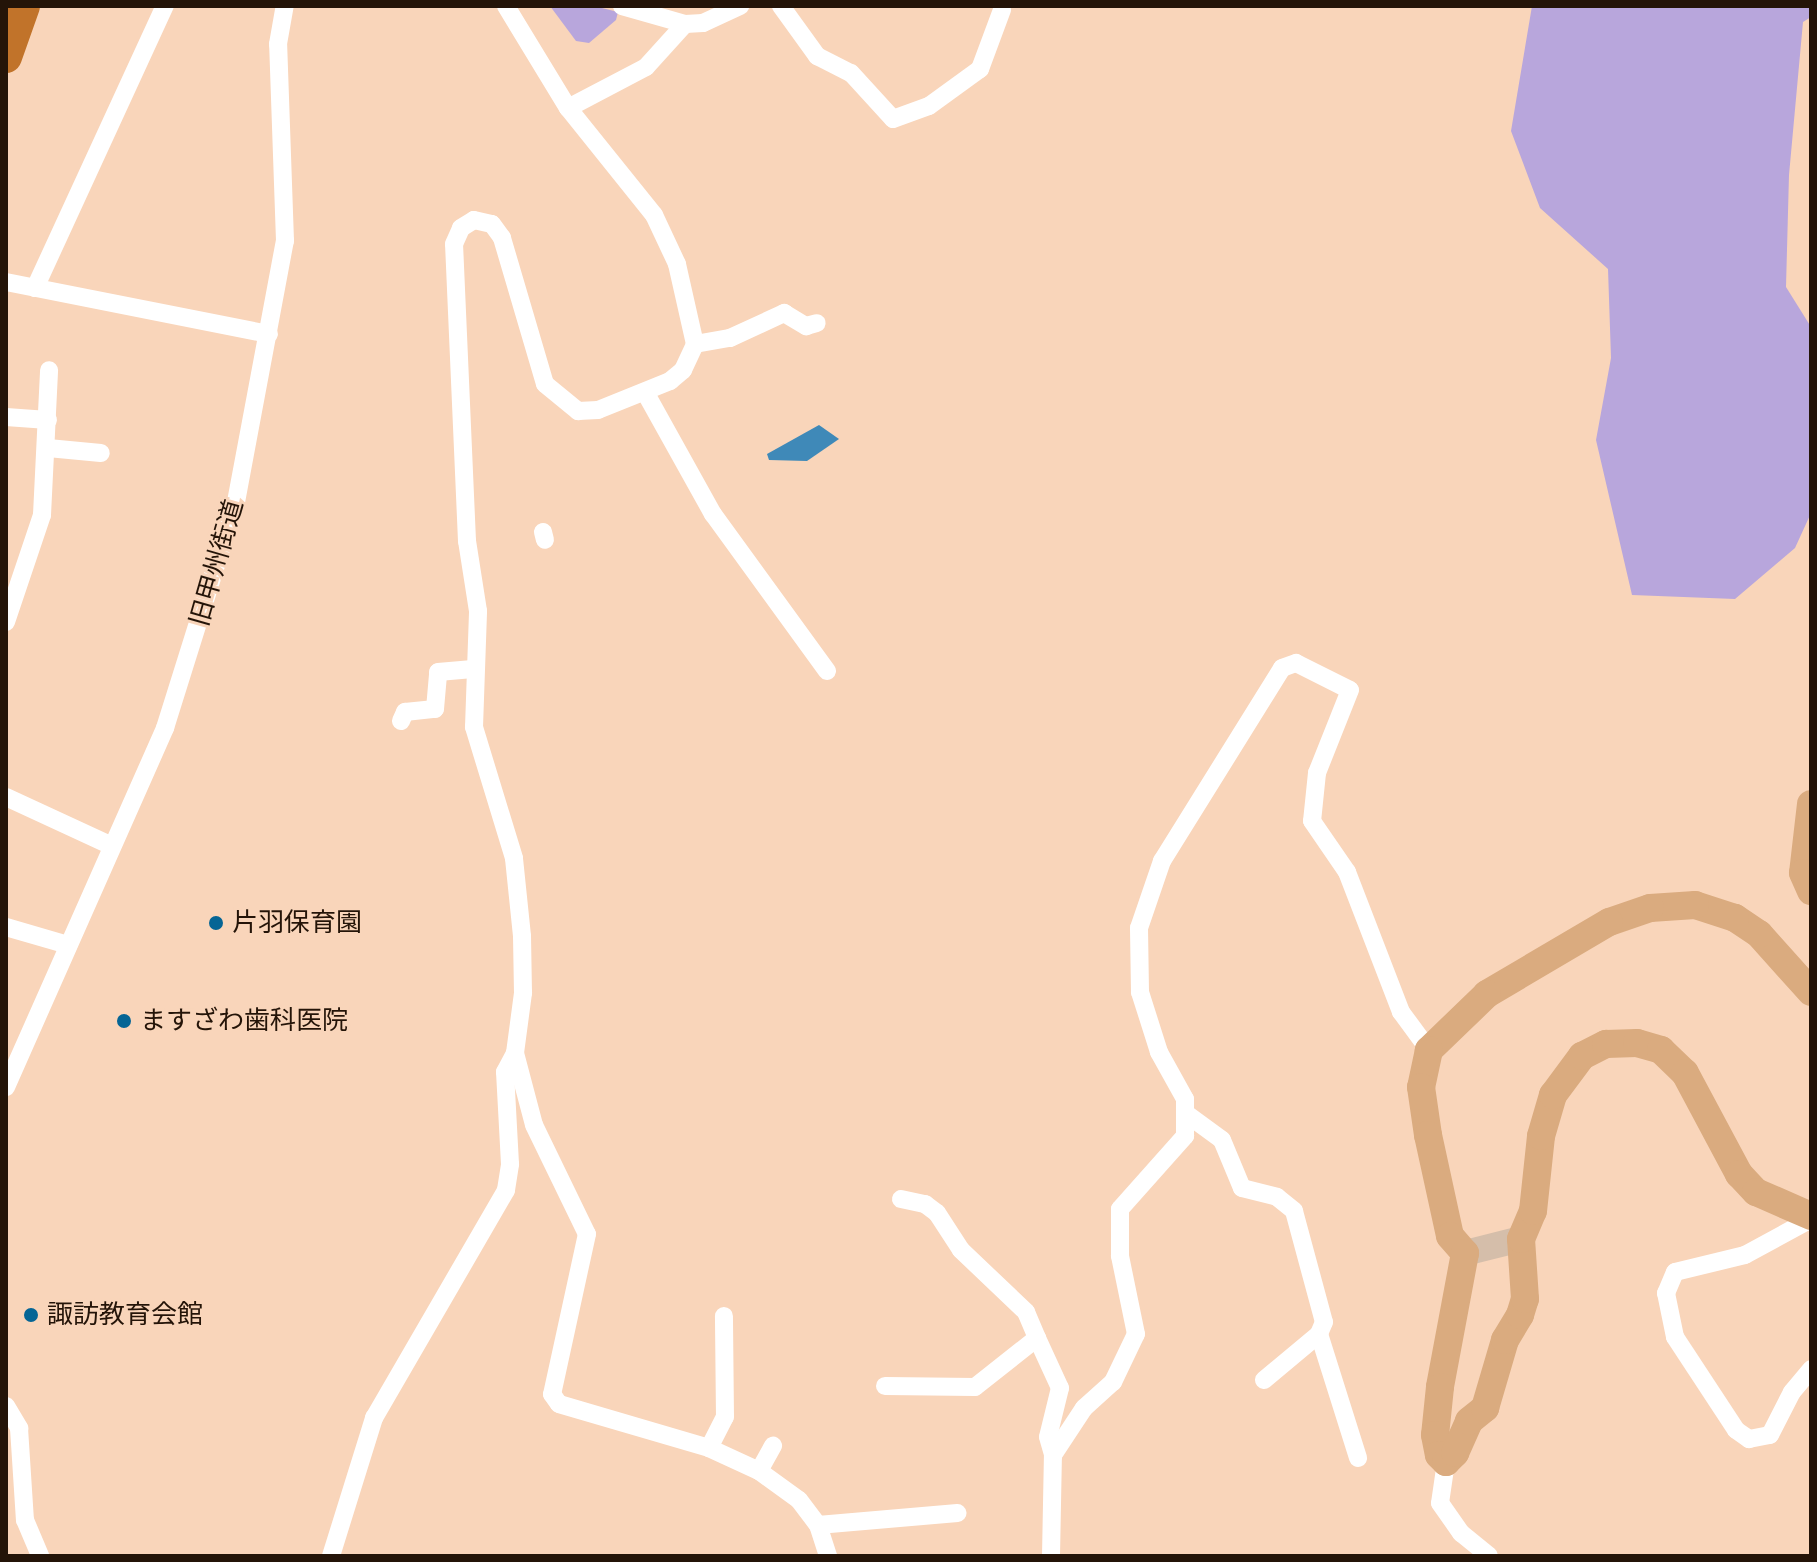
<!DOCTYPE html>
<html>
<head>
<meta charset="utf-8">
<style>
  body { margin:0 }
  #map { position:relative; width:1817px; height:1562px; overflow:hidden; background:#f9d5ba; font-family:Roboto,"Noto Sans JP",sans-serif }
  div>[style] { position:absolute }
  .green>* { inset:0; background:#b8a6dc }
  .water>* { inset:0; background:#3f89b8 }
  .street>* { height:18px; margin:-9px; padding:0 9px; transform-origin:9px; border-radius:9px; background:#fff }
  .secondary>* { height:26px; margin:-13px; padding:0 13px; transform-origin:13px; border-radius:13px; background:#d5beaa }
  .primary>* { height:28px; margin:-14px; padding:0 14px; transform-origin:14px; border-radius:14px; background:#daab7f }
  .highway>* { height:32px; margin:-16px; padding:0 16px; transform-origin:16px; border-radius:16px; background:#c1732a }
  .dots>* { width:22px; height:22px; translate:-50% -50%; box-sizing:border-box; border:4px solid #f9d5ba; border-radius:50% }
  span { translate:-50% -50%; white-space:nowrap; text-align:center; line-height:1.15; -webkit-text-stroke:6px #f9d5ba; paint-order:stroke }
  .street-label { font-size:26px; color:#241408 }
  .poi-label { font-size:26px; color:#241408 }
  .left { translate:0 -50%; text-align:left }
  .frame { position:absolute; inset:0; border:8px solid #241408; pointer-events:none }
</style>
</head>
<body>
<div id="map">
  <div class="green">
    <i style="clip-path:polygon(550px 6px,594px 6px,618px 12px,616px 20px,589px 43px,576px 41px)"></i>
    <i style="clip-path:polygon(1532px 6px,1811px 6px,1811px 17px,1803px 22px,1789px 175px,1786px 287px,1811px 327px,1811px 513px,1795px 548px,1735px 599px,1632px 595px,1596px 440px,1611px 358px,1608px 269px,1540px 208px,1511px 131px)"></i>
  </div>
  <div class="water">
    <i style="clip-path:polygon(819px 425px,839px 439px,807px 461px,769px 460px,767px 454px)"></i>
  </div>
  <div class="street">
    <i style="left:622px;top:6px;width:66px;rotate:15.9deg"></i>
    <i style="left:685px;top:24px;width:18px;rotate:-3deg"></i>
    <i style="left:703px;top:23px;width:41px;rotate:-24.7deg"></i>
    <i style="left:781px;top:6px;width:62px;rotate:54.2deg"></i>
    <i style="left:817px;top:56px;width:38px;rotate:27deg"></i>
    <i style="left:851px;top:73px;width:62px;rotate:47.6deg"></i>
    <i style="left:893px;top:119px;width:38px;rotate:-20deg"></i>
    <i style="left:929px;top:106px;width:63px;rotate:-36deg"></i>
    <i style="left:980px;top:69px;width:63px;rotate:-69.6deg"></i>
    <i style="left:568px;top:108px;width:88px;rotate:-27.7deg"></i>
    <i style="left:646px;top:67px;width:58px;rotate:-47.8deg"></i>
    <i style="left:6px;top:282px;width:268px;rotate:11.2deg"></i>
    <i style="left:35px;top:288px;width:311px;rotate:-65.3deg"></i>
    <i style="left:695px;top:344px;width:36px;rotate:-10deg"></i>
    <i style="left:730px;top:338px;width:60px;rotate:-24.8deg"></i>
    <i style="left:784px;top:313px;width:26px;rotate:31deg"></i>
    <i style="left:806px;top:326px;width:11px;rotate:-15deg"></i>
    <i style="left:645px;top:392px;width:140px;rotate:60.9deg"></i>
    <i style="left:713px;top:514px;width:194px;rotate:54deg"></i>
    <i style="left:6px;top:417px;width:42px;rotate:4.1deg"></i>
    <i style="left:48px;top:448px;width:53px;rotate:5.4deg"></i>
    <i style="left:543px;top:532px;width:8px;rotate:76deg"></i>
    <i style="left:6px;top:622px;width:113px;rotate:-71.4deg"></i>
    <i style="left:42px;top:515px;width:145px;rotate:-87.2deg"></i>
    <i style="left:401px;top:721px;width:10px;rotate:-66deg"></i>
    <i style="left:405px;top:712px;width:30px;rotate:-6deg"></i>
    <i style="left:435px;top:709px;width:37px;rotate:-85deg"></i>
    <i style="left:438px;top:672px;width:35px;rotate:-5deg"></i>
    <i style="left:6px;top:797px;width:115px;rotate:24.8deg"></i>
    <i style="left:6px;top:927px;width:65px;rotate:16.2deg"></i>
    <i style="left:515px;top:1053px;width:74px;rotate:75.2deg"></i>
    <i style="left:534px;top:1125px;width:121px;rotate:64.1deg"></i>
    <i style="left:587px;top:1234px;width:164px;rotate:102.3deg"></i>
    <i style="left:552px;top:1394px;width:12px;rotate:55deg"></i>
    <i style="left:559px;top:1404px;width:156px;rotate:16.3deg"></i>
    <i style="left:709px;top:1448px;width:55px;rotate:24.7deg"></i>
    <i style="left:759px;top:1471px;width:49px;rotate:35.9deg"></i>
    <i style="left:799px;top:1500px;width:31px;rotate:53deg"></i>
    <i style="left:818px;top:1525px;width:33px;rotate:72deg"></i>
    <i style="left:6px;top:1087px;width:393px;rotate:-66.1deg"></i>
    <i style="left:165px;top:728px;width:237px;rotate:-72.6deg"></i>
    <i style="left:236px;top:502px;width:266px;rotate:-79.4deg"></i>
    <i style="left:285px;top:241px;width:197px;rotate:-92deg"></i>
    <i style="left:278px;top:44px;width:39px;rotate:-80deg"></i>
    <i style="left:1188px;top:1115px;width:42px;rotate:36.3deg"></i>
    <i style="left:1222px;top:1140px;width:52px;rotate:67.4deg"></i>
    <i style="left:1242px;top:1188px;width:36px;rotate:14deg"></i>
    <i style="left:1277px;top:1197px;width:22px;rotate:39deg"></i>
    <i style="left:1294px;top:1211px;width:115px;rotate:74.9deg"></i>
    <i style="left:1324px;top:1322px;width:13px;rotate:113deg"></i>
    <i style="left:1319px;top:1334px;width:130px;rotate:72.5deg"></i>
    <i style="left:901px;top:1199px;width:25px;rotate:12deg"></i>
    <i style="left:925px;top:1204px;width:15px;rotate:37deg"></i>
    <i style="left:937px;top:1213px;width:44px;rotate:57deg"></i>
    <i style="left:961px;top:1250px;width:90px;rotate:43.6deg"></i>
    <i style="left:1026px;top:1312px;width:28px;rotate:67deg"></i>
    <i style="left:1811px;top:1219px;width:75px;rotate:151.4deg"></i>
    <i style="left:1745px;top:1255px;width:72px;rotate:166.3deg"></i>
    <i style="left:1675px;top:1272px;width:23px;rotate:113deg"></i>
    <i style="left:1666px;top:1293px;width:45px;rotate:78.4deg"></i>
    <i style="left:1675px;top:1337px;width:111px;rotate:56.7deg"></i>
    <i style="left:1736px;top:1430px;width:16px;rotate:35deg"></i>
    <i style="left:1749px;top:1439px;width:21px;rotate:-11deg"></i>
    <i style="left:1770px;top:1435px;width:48px;rotate:-62.9deg"></i>
    <i style="left:1792px;top:1392px;width:30px;rotate:-50deg"></i>
    <i style="left:1264px;top:1380px;width:72px;rotate:-39.9deg"></i>
    <i style="left:885px;top:1386px;width:90px;rotate:0.6deg"></i>
    <i style="left:975px;top:1387px;width:79px;rotate:-38.3deg"></i>
    <i style="left:1037px;top:1338px;width:55px;rotate:65.3deg"></i>
    <i style="left:1060px;top:1388px;width:50px;rotate:103.8deg"></i>
    <i style="left:1048px;top:1437px;width:19px;rotate:74deg"></i>
    <i style="left:6px;top:1406px;width:26px;rotate:59deg"></i>
    <i style="left:19px;top:1428px;width:92px;rotate:86.3deg"></i>
    <i style="left:25px;top:1520px;width:39px;rotate:67deg"></i>
    <i style="left:709px;top:1448px;width:35px;rotate:-63deg"></i>
    <i style="left:725px;top:1417px;width:101px;rotate:-90.6deg"></i>
    <i style="left:1446px;top:1462px;width:41px;rotate:98.3deg"></i>
    <i style="left:1440px;top:1503px;width:37px;rotate:55deg"></i>
    <i style="left:1461px;top:1533px;width:36px;rotate:39deg"></i>
    <i style="left:759px;top:1471px;width:29px;rotate:-61deg"></i>
    <i style="left:818px;top:1525px;width:140px;rotate:-4.9deg"></i>
    <i style="left:331px;top:1556px;width:145px;rotate:-72.7deg"></i>
    <i style="left:374px;top:1418px;width:263px;rotate:-59.9deg"></i>
    <i style="left:506px;top:1190px;width:26px;rotate:-81deg"></i>
    <i style="left:510px;top:1164px;width:92px;rotate:-93.1deg"></i>
    <i style="left:505px;top:1072px;width:21px;rotate:-62deg"></i>
    <i style="left:515px;top:1053px;width:61px;rotate:-82.4deg"></i>
    <i style="left:523px;top:993px;width:57px;rotate:-91deg"></i>
    <i style="left:522px;top:936px;width:78px;rotate:-95.9deg"></i>
    <i style="left:514px;top:858px;width:137px;rotate:-107deg"></i>
    <i style="left:474px;top:727px;width:116px;rotate:-88deg"></i>
    <i style="left:478px;top:611px;width:71px;rotate:-98.9deg"></i>
    <i style="left:467px;top:541px;width:297px;rotate:-92.5deg"></i>
    <i style="left:454px;top:244px;width:17px;rotate:-66deg"></i>
    <i style="left:461px;top:228px;width:15px;rotate:-32deg"></i>
    <i style="left:474px;top:220px;width:18px;rotate:13deg"></i>
    <i style="left:492px;top:224px;width:17px;rotate:54deg"></i>
    <i style="left:502px;top:238px;width:152px;rotate:73.6deg"></i>
    <i style="left:545px;top:384px;width:43px;rotate:39.3deg"></i>
    <i style="left:578px;top:411px;width:20px;rotate:-3deg"></i>
    <i style="left:598px;top:410px;width:78px;rotate:-21.9deg"></i>
    <i style="left:670px;top:381px;width:17px;rotate:-40deg"></i>
    <i style="left:683px;top:370px;width:29px;rotate:-65deg"></i>
    <i style="left:695px;top:344px;width:82px;rotate:-102.7deg"></i>
    <i style="left:677px;top:264px;width:54px;rotate:-115.1deg"></i>
    <i style="left:654px;top:215px;width:137px;rotate:-128.8deg"></i>
    <i style="left:568px;top:108px;width:119px;rotate:-121.3deg"></i>
    <i style="left:1051px;top:1556px;width:101px;rotate:-88.9deg"></i>
    <i style="left:1053px;top:1455px;width:56px;rotate:-56.6deg"></i>
    <i style="left:1084px;top:1408px;width:39px;rotate:-42deg"></i>
    <i style="left:1113px;top:1382px;width:53px;rotate:-64.4deg"></i>
    <i style="left:1136px;top:1334px;width:80px;rotate:-101.6deg"></i>
    <i style="left:1120px;top:1256px;width:47px;rotate:-90deg"></i>
    <i style="left:1120px;top:1209px;width:98px;rotate:-48.3deg"></i>
    <i style="left:1185px;top:1136px;width:37px;rotate:-90deg"></i>
    <i style="left:1185px;top:1099px;width:54px;rotate:-119deg"></i>
    <i style="left:1159px;top:1052px;width:63px;rotate:-107.6deg"></i>
    <i style="left:1140px;top:992px;width:64px;rotate:-90.9deg"></i>
    <i style="left:1139px;top:928px;width:71px;rotate:-71.1deg"></i>
    <i style="left:1162px;top:861px;width:227px;rotate:-58.1deg"></i>
    <i style="left:1282px;top:668px;width:15px;rotate:-20deg"></i>
    <i style="left:1296px;top:663px;width:60px;rotate:26.6deg"></i>
    <i style="left:1350px;top:690px;width:89px;rotate:111.7deg"></i>
    <i style="left:1317px;top:773px;width:48px;rotate:95.9deg"></i>
    <i style="left:1312px;top:821px;width:62px;rotate:55.5deg"></i>
    <i style="left:1347px;top:872px;width:150px;rotate:68.9deg"></i>
    <i style="left:1401px;top:1012px;width:47px;rotate:53.6deg"></i>
  </div>
  <div class="secondary">
    <i style="left:1465px;top:1253px;width:58px;rotate:-14deg"></i>
  </div>
  <div class="primary">
    <i style="left:1811px;top:804px;width:69px;rotate:96.6deg"></i>
    <i style="left:1803px;top:873px;width:20px;rotate:66deg"></i>
    <i style="left:1811px;top:992px;width:78px;rotate:-131.9deg"></i>
    <i style="left:1759px;top:934px;width:29px;rotate:-146deg"></i>
    <i style="left:1735px;top:918px;width:42px;rotate:-162deg"></i>
    <i style="left:1695px;top:905px;width:45px;rotate:176.2deg"></i>
    <i style="left:1650px;top:908px;width:43px;rotate:161.1deg"></i>
    <i style="left:1609px;top:922px;width:142px;rotate:149.5deg"></i>
    <i style="left:1487px;top:994px;width:81px;rotate:136deg"></i>
    <i style="left:1429px;top:1050px;width:38px;rotate:102deg"></i>
    <i style="left:1421px;top:1087px;width:49px;rotate:81.7deg"></i>
    <i style="left:1428px;top:1135px;width:103px;rotate:77.7deg"></i>
    <i style="left:1450px;top:1236px;width:23px;rotate:49deg"></i>
    <i style="left:1465px;top:1253px;width:136px;rotate:100.6deg"></i>
    <i style="left:1440px;top:1387px;width:48px;rotate:95.9deg"></i>
    <i style="left:1435px;top:1435px;width:20px;rotate:79deg"></i>
    <i style="left:1439px;top:1455px;width:10px;rotate:45deg"></i>
    <i style="left:1446px;top:1462px;width:13px;rotate:-45deg"></i>
    <i style="left:1455px;top:1453px;width:35px;rotate:-66deg"></i>
    <i style="left:1469px;top:1421px;width:21px;rotate:-39deg"></i>
    <i style="left:1485px;top:1408px;width:71px;rotate:-73.6deg"></i>
    <i style="left:1505px;top:1340px;width:29px;rotate:-59deg"></i>
    <i style="left:1520px;top:1315px;width:17px;rotate:-73deg"></i>
    <i style="left:1525px;top:1299px;width:60px;rotate:-93.8deg"></i>
    <i style="left:1521px;top:1239px;width:30px;rotate:-67deg"></i>
    <i style="left:1533px;top:1211px;width:75px;rotate:-83.9deg"></i>
    <i style="left:1541px;top:1136px;width:43px;rotate:-73.7deg"></i>
    <i style="left:1553px;top:1095px;width:49px;rotate:-53.4deg"></i>
    <i style="left:1582px;top:1056px;width:27px;rotate:-27deg"></i>
    <i style="left:1606px;top:1044px;width:31px;rotate:-2deg"></i>
    <i style="left:1637px;top:1043px;width:25px;rotate:16deg"></i>
    <i style="left:1661px;top:1050px;width:33px;rotate:44deg"></i>
    <i style="left:1685px;top:1073px;width:115px;rotate:61.9deg"></i>
    <i style="left:1739px;top:1174px;width:25px;rotate:47deg"></i>
    <i style="left:1756px;top:1192px;width:60px;rotate:23.6deg"></i>
  </div>
  <div class="highway">
    <i style="left:6px;top:57px;width:54px;rotate:-70.6deg"></i>
  </div>
  <div class="dots">
    <i style="left:216px;top:923px;background:#056595"></i>
    <i style="left:124px;top:1021px;background:#056595"></i>
    <i style="left:31px;top:1315px;background:#056595"></i>
  </div>
  <div class="street-label">
    <span style="left:217px;top:563px;rotate:-74deg">旧甲州街道</span>
  </div>
  <div class="poi-label">
    <span class="left" style="left:232px;top:923px">片羽保育園</span>
    <span class="left" style="left:140px;top:1021px">ますざわ歯科医院</span>
    <span class="left" style="left:47px;top:1315px">諏訪教育会館</span>
  </div>
  <div class="frame"></div>
</div>
</body>
</html>
